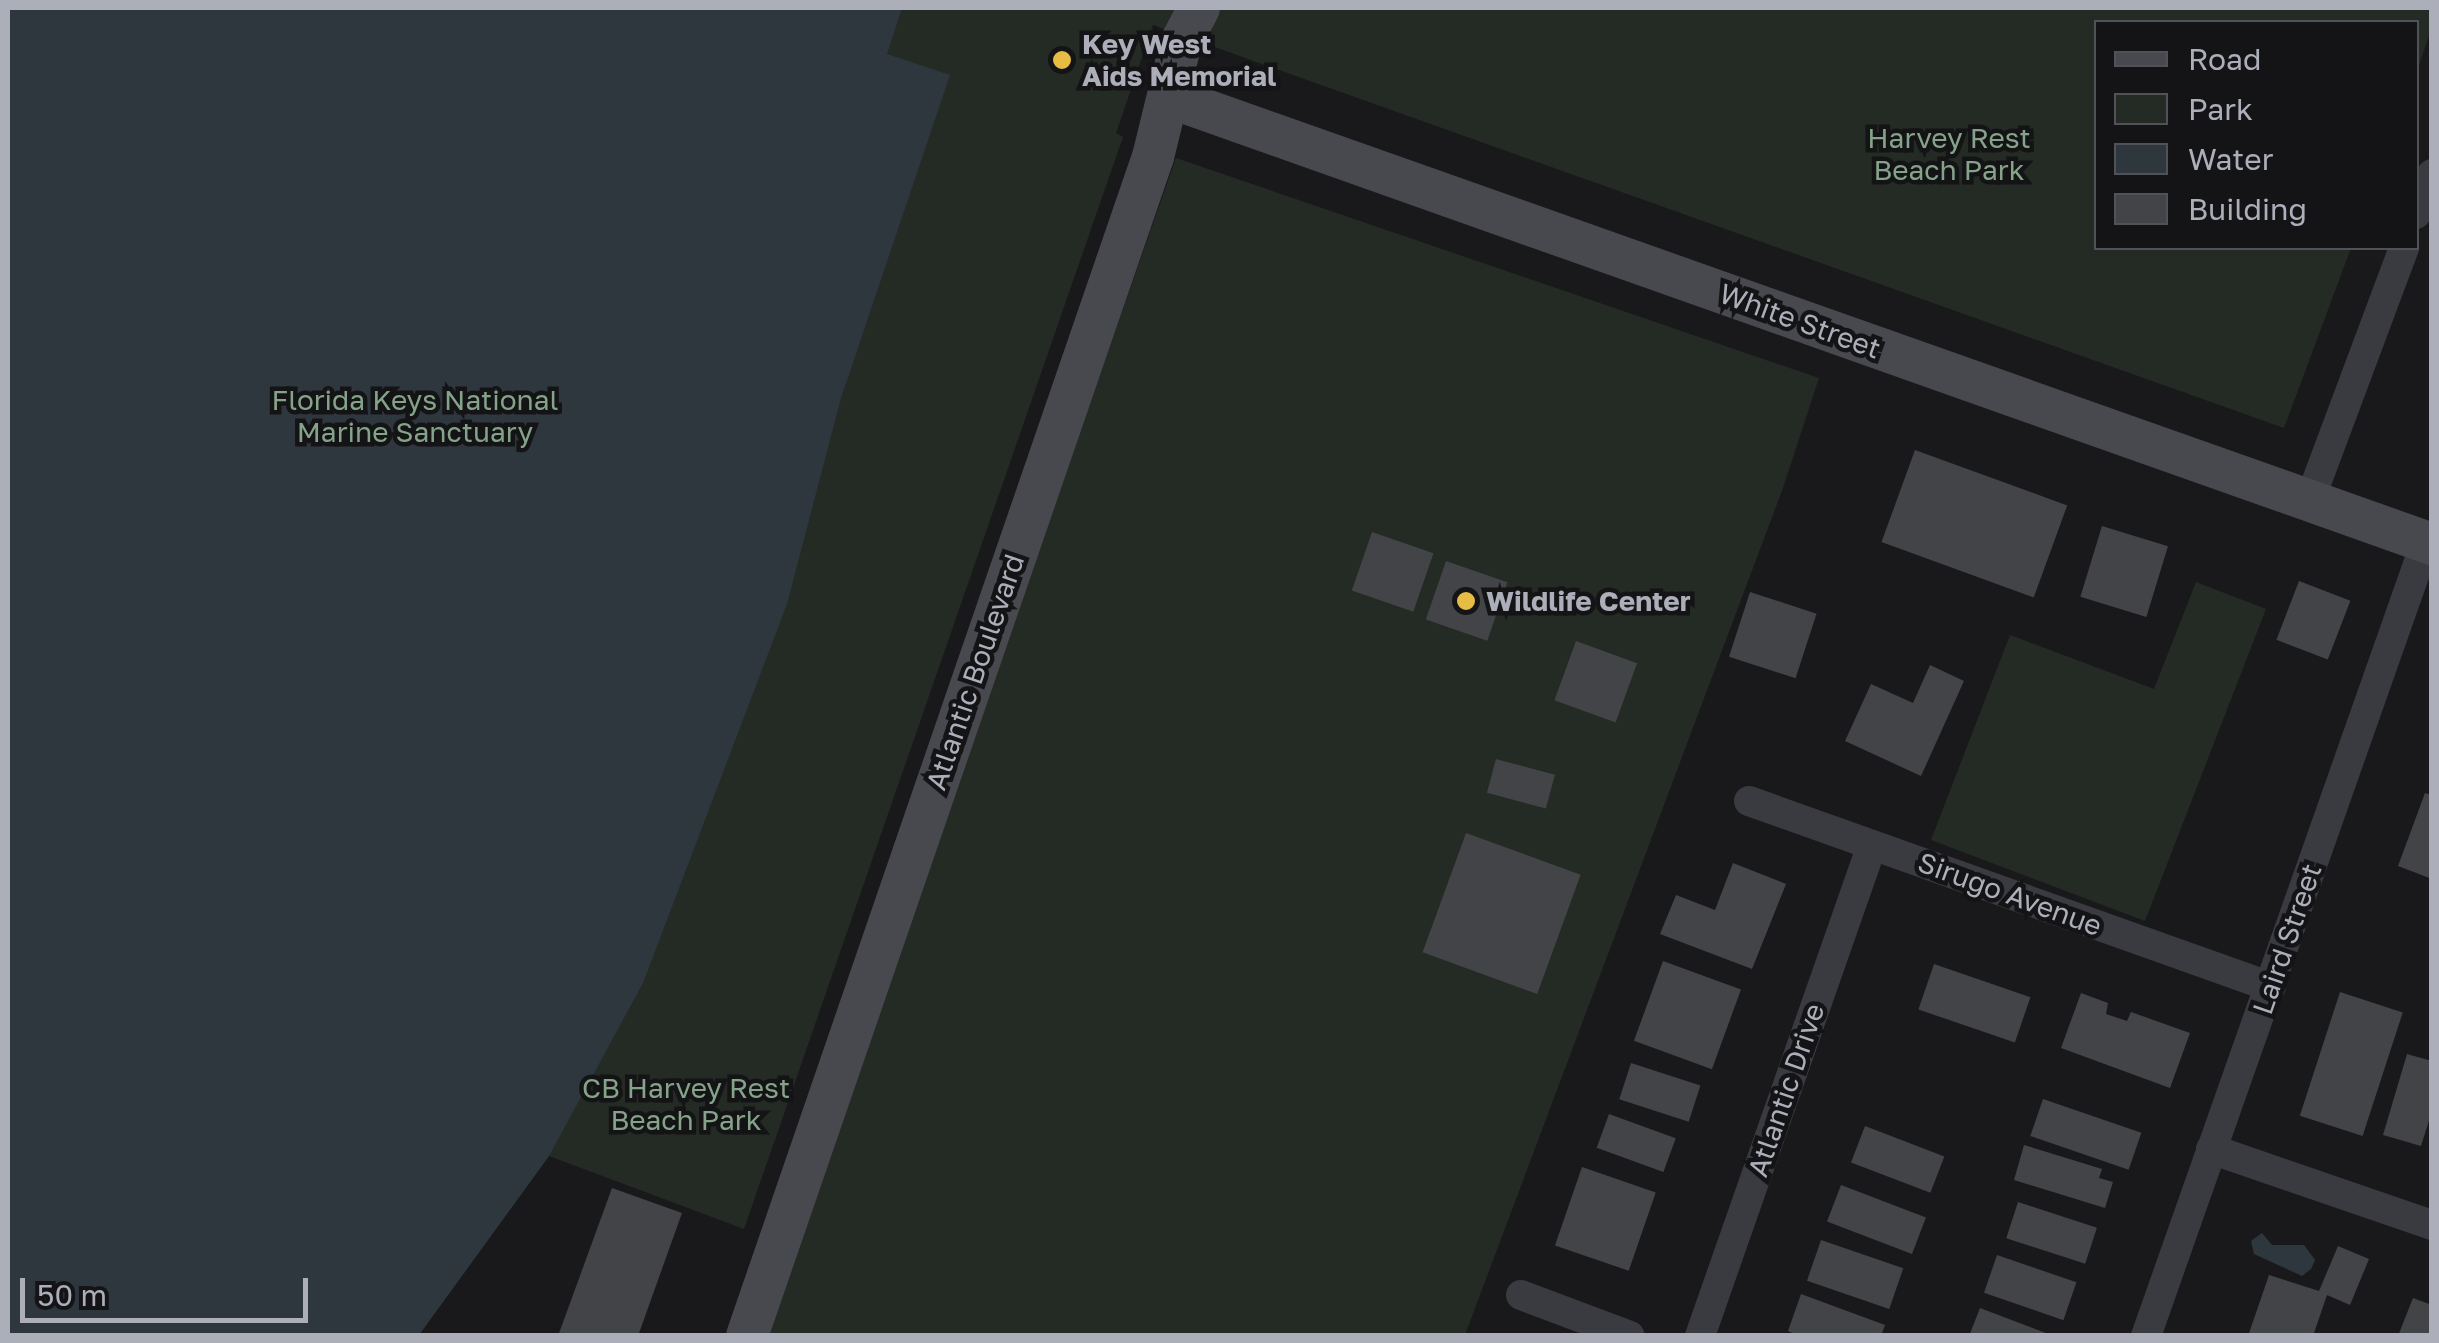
<!DOCTYPE html>
<html>
<head>
<meta charset="utf-8">
<style>
  body { margin:0 }
  #map { position:relative; width:2439px; height:1343px; overflow:hidden; background:#19191b; font-family:"Golos Text",sans-serif }
  div>[style] { position:absolute }
  .green>* { inset:0; background:#232b24 }
  .water>* { inset:0; background:#2f373e }
  .building>* { inset:0; background:#434448; transform-origin:0 0 }
  .street>* { height:30px; margin:-15px; padding:0 15px; transform-origin:15px; border-radius:15px; background:#3a3b40 }
  .secondary>* { height:42px; margin:-21px; padding:0 21px; transform-origin:21px; border-radius:21px; background:#48494f }
  .dots>* { width:28px; height:28px; translate:-50% -50%; box-sizing:border-box; border:5px solid #141416; border-radius:50% }
  span { translate:-50% -50%; white-space:nowrap; text-align:center; line-height:1.15; -webkit-text-stroke:9px #141416; paint-order:stroke }
  .poi-label { font-size:28px; color:#acafba; font-weight:700 }
  .left { translate:0 -50%; text-align:left }
  .park-label { font-size:28px; color:#85a389 }
  .street-label { font-size:28px; color:#acafba }
  .frame { position:absolute; inset:0; border:10px solid #acafba; pointer-events:none }
  .legend { position:absolute; left:2094px; top:20px; width:325px; height:230px; box-sizing:border-box; background:#141416; border:2px solid #515258; margin:0; padding:12px 18px; list-style:none; font-size:30px; color:#acafba }
  .legend li { display:flex; align-items:center; gap:20px; height:50px }
  .legend b { width:50px; border:2px solid #515258 }
  .scale { position:absolute; left:20px; top:1278px; width:288px; height:45px; box-sizing:border-box; border:5px solid #acafba; border-top:0; padding-left:12px; font-size:30px; line-height:35px; white-space:nowrap; color:#acafba; -webkit-text-stroke:8px #141416; paint-order:stroke }
</style>
</head>
<body>
<div id="map">
  <div class="green">
    <i style="clip-path:polygon(8px 8px,2431px 8px,2431px 30px,2417px 71px,2416px 22px,2096px 22px,2096px 248px,2351px 248px,2284px 428px,1153px 25px,1116px 133px,1123px 137px,744px 1229px,549px 1156px,419px 1335px,8px 1336px)"></i>
    <i style="clip-path:polygon(1176px 158px,1819px 378px,1783px 488px,1465px 1335px,763px 1336px)"></i>
    <i style="clip-path:polygon(2196px 582px,2266px 609px,2145px 921px,1931px 840px,2010px 635px,2154px 689px)"></i>
  </div>
  <div class="water">
    <i style="clip-path:polygon(8px 8px,902px 8px,887px 54px,950px 75px,841px 398px,787px 604px,643px 983px,549px 1156px,419px 1335px,8px 1335px)"></i>
    <i style="clip-path:polygon(2262px 1233px,2272px 1245px,2304px 1245px,2315px 1260px,2311px 1269px,2302px 1276px,2254px 1254px,2251px 1241px)"></i>
  </div>
  <div class="building">
    <i style="left:1915px;top:450px;width:162px;height:98px;rotate:20deg"></i>
    <i style="left:2102px;top:526px;width:69px;height:74px;rotate:17deg"></i>
    <i style="left:1372px;top:532px;width:65px;height:62px;rotate:19deg"></i>
    <i style="left:1446px;top:561px;width:65px;height:62px;rotate:19deg"></i>
    <i style="left:2299px;top:581px;width:55px;height:63px;rotate:21deg"></i>
    <i style="left:1750px;top:592px;width:70px;height:68px;rotate:18deg"></i>
    <i style="left:1576px;top:641px;width:65px;height:63px;rotate:20deg"></i>
    <i style="clip-path:polygon(1930px 665px,1964px 681px,1921px 776px,1845px 741px,1871px 684px,1913px 703px)"></i>
    <i style="left:1496px;top:759px;width:61px;height:35px;rotate:15deg"></i>
    <i style="clip-path:polygon(2425px 793px,2432px 795px,2432px 879px,2398px 866px)"></i>
    <i style="left:1466px;top:833px;width:122px;height:127px;rotate:20deg"></i>
    <i style="clip-path:polygon(1733px 863px,1786px 884px,1752px 969px,1660px 934px,1676px 895px,1715px 910px)"></i>
    <i style="left:1663px;top:961px;width:83px;height:85px;rotate:20deg"></i>
    <i style="left:1934px;top:964px;width:102px;height:48px;rotate:19deg"></i>
    <i style="left:2340px;top:992px;width:66px;height:130px;rotate:18deg"></i>
    <i style="clip-path:polygon(2081px 993px,2108px 1003px,2106px 1014px,2127px 1021px,2131px 1012px,2190px 1033px,2170px 1088px,2061px 1048px)"></i>
    <i style="clip-path:polygon(2407px 1054px,2432px 1061px,2432px 1111px,2421px 1146px,2383px 1135px)"></i>
    <i style="left:1631px;top:1063px;width:73px;height:38px;rotate:18deg"></i>
    <i style="left:2043px;top:1099px;width:104px;height:39px;rotate:19deg"></i>
    <i style="left:1609px;top:1114px;width:71px;height:36px;rotate:20deg"></i>
    <i style="left:1865px;top:1126px;width:85px;height:39px;rotate:21deg"></i>
    <i style="clip-path:polygon(2024px 1145px,2102px 1169px,2099px 1178px,2113px 1182px,2105px 1208px,2014px 1180px)"></i>
    <i style="left:1582px;top:1167px;width:78px;height:83px;rotate:19deg"></i>
    <i style="left:1841px;top:1185px;width:91px;height:39px;rotate:21deg"></i>
    <i style="clip-path:polygon(612px 1188px,682px 1213px,638px 1336px,558px 1336px)"></i>
    <i style="left:2018px;top:1202px;width:83px;height:38px;rotate:18deg"></i>
    <i style="left:1821px;top:1240px;width:87px;height:43px;rotate:19deg"></i>
    <i style="clip-path:polygon(2338px 1246px,2369px 1259px,2350px 1305px,2327px 1295px,2313px 1336px,2248px 1336px,2269px 1275px,2319px 1291px)"></i>
    <i style="left:1997px;top:1255px;width:84px;height:40px;rotate:19deg"></i>
    <i style="clip-path:polygon(1801px 1294px,1885px 1325px,1881px 1336px,1799px 1336px,1788px 1331px)"></i>
    <i style="clip-path:polygon(2413px 1298px,2432px 1305px,2432px 1336px,2398px 1336px)"></i>
    <i style="clip-path:polygon(1980px 1308px,2051px 1335px,2051px 1336px,1969px 1336px)"></i>
  </div>
  <div class="street">
    <i style="left:2416px;top:214px;width:43px;rotate:-68.2deg"></i>
    <i style="left:2309px;top:502px;width:271px;rotate:-69.5deg"></i>
    <i style="left:1749px;top:801px;width:554px;rotate:19.61deg"></i>
    <i style="left:2211px;top:1149px;width:234px;rotate:19deg"></i>
    <i style="left:1521px;top:1295px;width:116px;rotate:20.6deg"></i>
    <i style="left:1700px;top:1336px;width:520px;rotate:-70.69deg"></i>
    <i style="left:2146px;top:1336px;width:842px;rotate:-70.58deg"></i>
  </div>
  <div class="secondary">
    <i style="left:1169px;top:97px;width:1340px;rotate:19.49deg"></i>
    <i style="left:747px;top:1336px;width:1247px;rotate:-71deg"></i>
    <i style="left:1153px;top:157px;width:118px;rotate:-76.3deg"></i>
    <i style="left:1181px;top:42px;width:38px;rotate:-62deg"></i>
  </div>
  <div class="dots">
    <i style="left:1062px;top:60px;background:#e7bc45"></i>
    <i style="left:1466px;top:601px;background:#e7bc45"></i>
  </div>
  <div class="poi-label">
    <span class="left" style="left:1082px;top:60px">Key West<br>Aids Memorial</span>
    <span class="left" style="left:1486px;top:601px">Wildlife Center</span>
  </div>
  <div class="park-label">
    <span style="left:1949px;top:154px">Harvey Rest<br>Beach Park</span>
    <span style="left:415px;top:416px">Florida Keys National<br>Marine Sanctuary</span>
    <span style="left:686px;top:1104px">CB Harvey Rest<br>Beach Park</span>
  </div>
  <div class="street-label">
    <span style="left:1800px;top:321px;rotate:20deg">White Street</span>
    <span style="left:975px;top:672px;rotate:-71deg">Atlantic Boulevard</span>
    <span style="left:2010px;top:894px;rotate:20deg">Sirugo Avenue</span>
    <span style="left:2287px;top:939px;rotate:-71deg">Laird Street</span>
    <span style="left:1786px;top:1090px;rotate:-71deg">Atlantic Drive</span>
  </div>
  <div class="frame"></div>
  <ul class="legend">
  <li><b style="height:12px;background:#48494f"></b>Road</li>
  <li><b style="height:28px;background:#232b24"></b>Park</li>
  <li><b style="height:28px;background:#2f373e"></b>Water</li>
  <li><b style="height:28px;background:#434448"></b>Building</li>
  </ul>
  <div class="scale">50 m</div>
</div>
</body>
</html>
